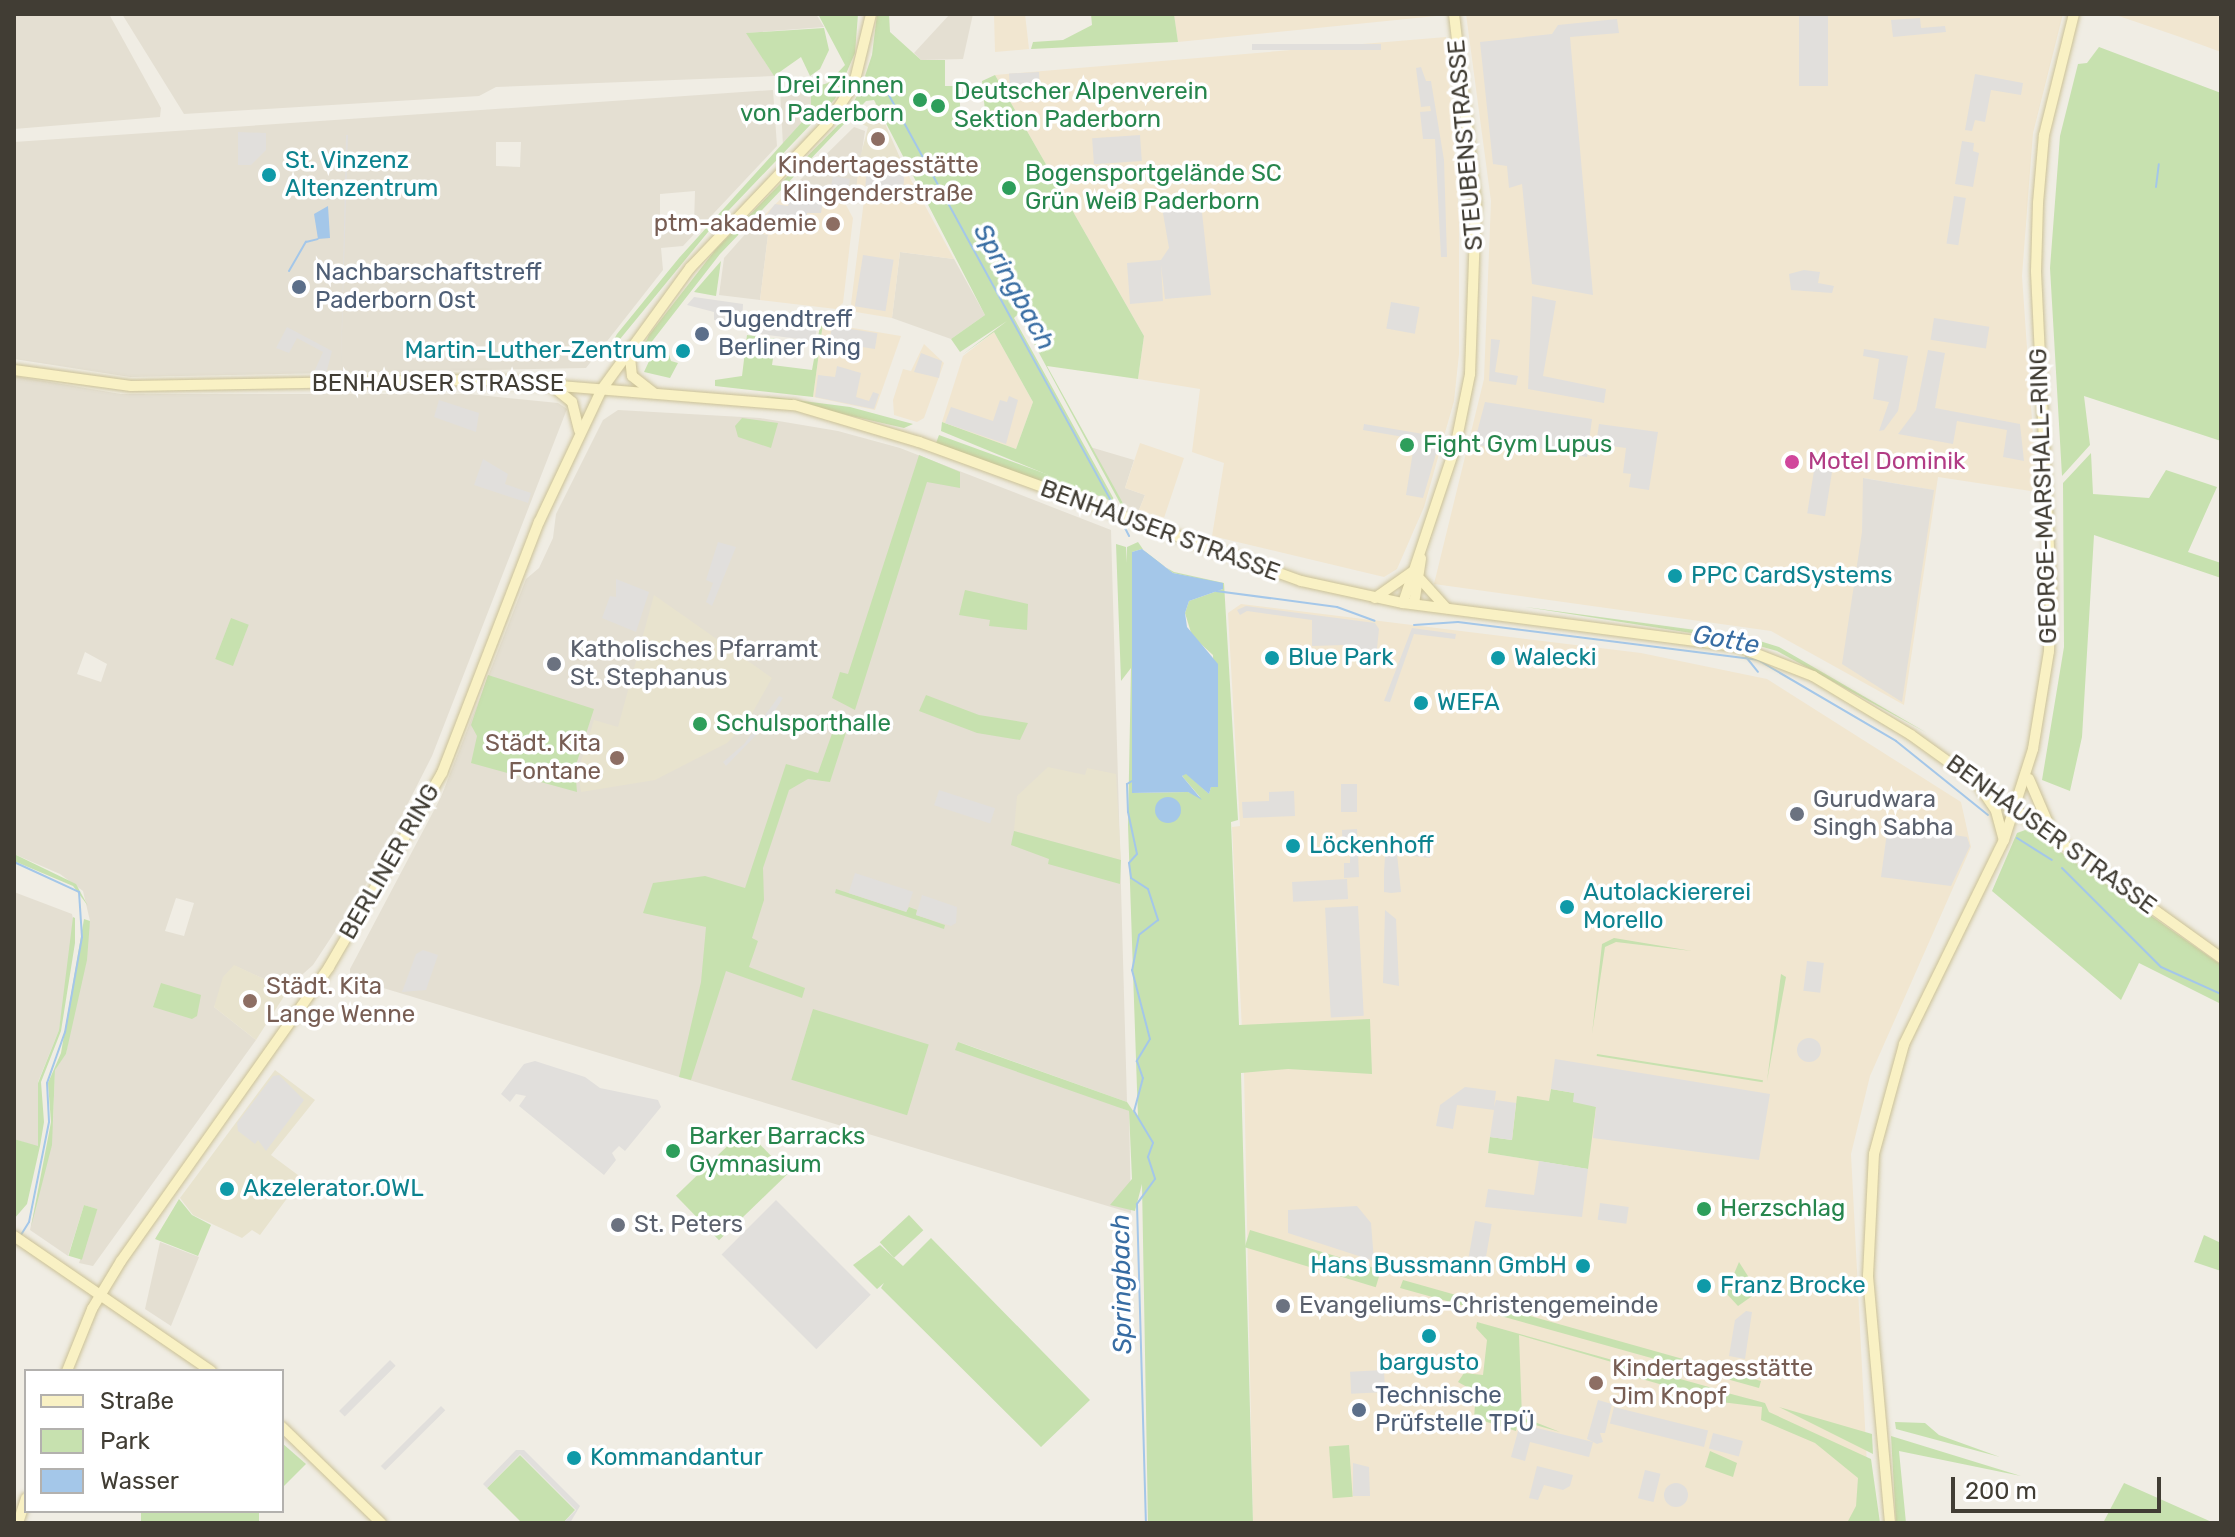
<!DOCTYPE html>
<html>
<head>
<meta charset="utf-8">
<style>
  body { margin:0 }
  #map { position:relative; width:2235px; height:1537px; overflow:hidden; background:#f0ede4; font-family:Rubik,sans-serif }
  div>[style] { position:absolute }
  .residential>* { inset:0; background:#e4dfd2 }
  .commercial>* { inset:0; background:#f1e6d0 }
  .industrial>* { inset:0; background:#e2dfd9 }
  .education>* { inset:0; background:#e8e3ce }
  .green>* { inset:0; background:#c7e1af; transform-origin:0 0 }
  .parking>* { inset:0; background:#e1dfdc; transform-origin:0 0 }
  .round { border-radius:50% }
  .water>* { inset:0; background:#a4c7e9 }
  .stream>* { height:2px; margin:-1px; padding:0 1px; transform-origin:1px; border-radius:1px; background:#a4c7e9 }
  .roads { filter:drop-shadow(0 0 2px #ccc296) drop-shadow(0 0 2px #ccc296) }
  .secondary>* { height:10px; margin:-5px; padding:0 5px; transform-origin:5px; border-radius:5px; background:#f9f1c4 }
  .dots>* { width:22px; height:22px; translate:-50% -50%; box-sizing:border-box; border:4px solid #fff; border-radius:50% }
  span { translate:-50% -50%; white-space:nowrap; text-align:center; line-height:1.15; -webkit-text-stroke:7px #fff; paint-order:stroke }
  .leisure-label { font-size:24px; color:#27864d }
  .right { translate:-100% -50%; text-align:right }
  .left { translate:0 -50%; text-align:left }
  .street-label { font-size:24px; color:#413d34 }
  .culture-label { font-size:24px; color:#0d838f }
  .education-label { font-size:24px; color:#785e54 }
  .service-label { font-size:24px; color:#4e5e75 }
  .hotel-label { font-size:24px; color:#b23c85 }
  .worship-label { font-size:24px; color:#5b616d }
  .water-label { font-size:26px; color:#386da3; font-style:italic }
  .frame { position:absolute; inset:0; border:16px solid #413d34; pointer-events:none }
  .legend { position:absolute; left:24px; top:1369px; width:260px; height:144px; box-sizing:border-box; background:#fff; border:2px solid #b3b1ae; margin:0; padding:10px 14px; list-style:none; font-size:24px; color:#413d34 }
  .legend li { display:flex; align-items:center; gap:16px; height:40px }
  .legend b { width:40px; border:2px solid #b3b1ae }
  .scale { position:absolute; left:1951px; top:1477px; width:210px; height:36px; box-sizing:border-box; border:4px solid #413d34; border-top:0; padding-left:10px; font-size:24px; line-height:28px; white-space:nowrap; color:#413d34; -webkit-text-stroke:6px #fff; paint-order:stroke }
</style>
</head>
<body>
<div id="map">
  <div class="residential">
    <i style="clip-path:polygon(14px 14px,109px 14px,161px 108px,160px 117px,14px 129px)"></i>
    <i style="clip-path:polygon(122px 14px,816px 14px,824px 27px,747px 33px,774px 76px,496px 87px,479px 96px,184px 114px)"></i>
    <i style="clip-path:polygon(950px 14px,973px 14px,963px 59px,921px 60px,914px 53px)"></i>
    <i style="clip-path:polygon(811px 88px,811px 112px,783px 146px,780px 89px)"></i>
    <i style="clip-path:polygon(evenodd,773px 90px,777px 146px,683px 246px,661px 248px,663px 270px,586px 368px,130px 377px,14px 359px,14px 142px,773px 90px,496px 142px,521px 142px,520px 167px,496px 166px,496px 142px,773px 90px,695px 191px,694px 224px,660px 226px,660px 194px,695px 191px)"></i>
    <i style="clip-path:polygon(854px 127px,865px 131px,856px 191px,797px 183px)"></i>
    <i style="clip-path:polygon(748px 231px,768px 235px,760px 300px,719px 295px,724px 258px)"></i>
    <i style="clip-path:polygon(900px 252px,954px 259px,985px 315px,951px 339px,892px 318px)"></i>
    <i style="clip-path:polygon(evenodd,14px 376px,121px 394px,469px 394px,558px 403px,567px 409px,432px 756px,370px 878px,313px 965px,286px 989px,235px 966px,214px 1007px,256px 1040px,93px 1266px,79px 1263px,97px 1209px,84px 1205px,68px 1256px,30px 1230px,53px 1122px,55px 1069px,66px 1054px,90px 921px,83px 891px,60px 874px,14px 854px,14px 376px,85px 652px,107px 664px,101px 682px,77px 674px,85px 652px,14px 376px,176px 898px,194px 903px,184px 936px,165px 931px,176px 898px)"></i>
    <i style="clip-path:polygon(618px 410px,760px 418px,838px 431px,900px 448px,1111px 530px,1127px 1102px,959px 1042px,1129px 1111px,1131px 1213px,350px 978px,350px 969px,441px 797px,526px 579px,539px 568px,553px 538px,556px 514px,603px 420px)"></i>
    <i style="clip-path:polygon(1090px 447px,1134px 460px,1125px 488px,1145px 495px,1139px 510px,1124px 505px)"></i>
    <i style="clip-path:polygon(14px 892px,72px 914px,75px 927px,59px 1030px,38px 1082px,38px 1147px,14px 1139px)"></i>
    <i style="clip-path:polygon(160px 1242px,199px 1257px,171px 1326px,145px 1309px)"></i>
  </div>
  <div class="commercial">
    <i style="clip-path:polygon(994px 14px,1025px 14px,1029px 49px,995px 52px)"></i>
    <i style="clip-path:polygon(1174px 14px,1436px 14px,1436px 16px,1178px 42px)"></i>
    <i style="clip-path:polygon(evenodd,1466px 14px,2063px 14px,2033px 133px,2022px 276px,2037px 492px,1938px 477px,1904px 705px,1771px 631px,1434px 584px,1484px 379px,1491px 201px,1466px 14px,1864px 478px,1933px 490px,1862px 532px,1864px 478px)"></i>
    <i style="clip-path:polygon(2113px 14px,2221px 14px,2221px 52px,2180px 37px)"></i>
    <i style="clip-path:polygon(1446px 37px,1459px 213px,1459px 354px,1454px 401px,1424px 507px,1397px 569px,1384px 577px,1212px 536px,1224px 463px,1192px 452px,1200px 389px,1138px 379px,1144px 336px,995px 75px)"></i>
    <i style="clip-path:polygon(859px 162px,904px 167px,954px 259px,900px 252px,892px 318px,856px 312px,851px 304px,865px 192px,856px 191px)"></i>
    <i style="clip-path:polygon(797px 183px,847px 190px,846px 205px,853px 218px,843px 303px,836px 309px,760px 300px,768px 235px,748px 231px)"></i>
    <i style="clip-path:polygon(823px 323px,901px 336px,875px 410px,813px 397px)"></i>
    <i style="clip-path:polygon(994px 332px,1033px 402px,1016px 449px,942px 422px,963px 356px)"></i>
    <i style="clip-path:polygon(924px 344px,944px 363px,924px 418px,917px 422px,894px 415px,893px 400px,903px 369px,911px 371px)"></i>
    <i style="clip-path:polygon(1140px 443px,1184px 458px,1164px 518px,1139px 510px,1145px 495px,1125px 488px)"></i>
    <i style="clip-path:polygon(evenodd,1241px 604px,1641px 653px,1767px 679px,1961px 802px,1971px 847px,1870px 1076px,1851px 1154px,1870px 1523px,1253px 1523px,1244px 1071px,1232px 827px,1240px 826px,1228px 613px,1241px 604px,1551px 1089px,1588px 1169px,1488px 1153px,1490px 1137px,1512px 1140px,1549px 1101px,1551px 1089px)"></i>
  </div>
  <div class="industrial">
    <i style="clip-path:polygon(1863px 478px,1934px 490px,1902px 702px,1842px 664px,1862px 532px)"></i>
  </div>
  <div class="education">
    <i style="clip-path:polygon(876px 103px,904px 167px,859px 162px,868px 127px,860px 123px)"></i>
    <i style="clip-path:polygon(654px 595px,772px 678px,746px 724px,727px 743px,655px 780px,581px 792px,578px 771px,594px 720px,618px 727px)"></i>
    <i style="clip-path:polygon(1048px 767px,1085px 775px,1087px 768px,1116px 774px,1121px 860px,1014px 831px,1017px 796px)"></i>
    <i style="clip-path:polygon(234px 965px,288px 990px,256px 1040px,214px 1007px,223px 977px)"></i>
    <i style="clip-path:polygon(275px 1070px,315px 1100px,271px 1155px,302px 1178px,260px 1235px,252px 1230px,242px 1238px,193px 1215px,180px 1198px)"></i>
  </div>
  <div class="green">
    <i style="clip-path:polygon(818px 14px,858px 14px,855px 53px,835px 99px,708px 232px,602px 361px,617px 334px,679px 258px,811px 112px,811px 88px,828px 83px,845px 65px)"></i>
    <i style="clip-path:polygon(877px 14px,889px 14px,890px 32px,921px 60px,945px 60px,945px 86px,959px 86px,961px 123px,986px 121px,982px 81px,995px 75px,1144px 336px,1138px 379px,1047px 366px,1124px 505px,1121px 505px,1018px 314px,1014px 318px,1116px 503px,941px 431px,942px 422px,1016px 449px,1033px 402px,994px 332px,962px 355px,1007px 321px,960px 352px,951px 339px,985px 315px,874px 100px,866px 101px,720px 254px,636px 362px,649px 335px,716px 249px,842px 121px,860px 91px,872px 55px)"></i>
    <i style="clip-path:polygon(1091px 14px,1174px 14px,1178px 42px,1031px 49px,1033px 42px,1063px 40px,1092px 25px)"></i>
    <i style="clip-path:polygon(824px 28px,829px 50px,820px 69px,810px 76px,801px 57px,774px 76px,746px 33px)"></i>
    <i style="clip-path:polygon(2099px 47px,2221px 93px,2221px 441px,2084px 396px,2090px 445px,2062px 476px,2050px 268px,2060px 136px,2078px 64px,2087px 63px)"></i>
    <i style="clip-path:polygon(721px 261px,716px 296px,694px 292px,707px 277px)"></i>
    <i style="clip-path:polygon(769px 316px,823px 323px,813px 397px,715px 386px,715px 380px,742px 376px,747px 335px,776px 339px,772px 365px,812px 370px,820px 326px,771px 319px,767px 323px)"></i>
    <i style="clip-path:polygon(657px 344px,666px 345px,671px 361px,678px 363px,670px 378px,644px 372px)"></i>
    <i style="clip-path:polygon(764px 396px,850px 407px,913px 424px,904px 428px)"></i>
    <i style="clip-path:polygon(742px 418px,778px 423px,771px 448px,738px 437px,735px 426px)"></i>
    <i style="left:939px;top:435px;width:155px;height:11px;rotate:20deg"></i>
    <i style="clip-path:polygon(2091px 453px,2093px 494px,2149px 498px,2166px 470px,2217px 487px,2188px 552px,2221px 563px,2221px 578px,2094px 535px,2082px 737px,2070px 791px,2042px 780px,2064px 647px,2063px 483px)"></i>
    <i style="clip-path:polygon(919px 455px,960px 472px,960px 488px,927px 482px,855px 710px,832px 698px,840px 672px,848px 674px)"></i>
    <i style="clip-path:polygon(evenodd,1138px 542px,1149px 558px,1174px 572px,1224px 583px,1238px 820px,1231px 822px,1239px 1025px,1370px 1019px,1372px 1074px,1288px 1069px,1241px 1073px,1253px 1523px,1148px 1523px,1142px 1184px,1135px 1211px,1110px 1205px,1132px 1179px,1129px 1111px,955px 1050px,958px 1042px,1127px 1102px,1138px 1118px,1128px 825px,1131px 668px,1121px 681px,1116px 544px,1126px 547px,1127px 563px,1127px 547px,1138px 542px,1142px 549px,1173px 573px,1223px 584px,1223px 589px,1189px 601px,1185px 613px,1192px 636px,1213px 655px,1217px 787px,1211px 787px,1209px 794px,1186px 773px,1182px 776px,1200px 797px,1188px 792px,1132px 793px,1132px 552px,1142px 549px)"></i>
    <i style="clip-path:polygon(965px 590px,1028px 604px,1027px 630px,989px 626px,990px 620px,959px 615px)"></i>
    <i style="clip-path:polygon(1519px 606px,1747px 637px,1779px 647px,1927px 733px,1777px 651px,1742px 641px)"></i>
    <i style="left:231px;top:618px;width:19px;height:44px;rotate:21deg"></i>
    <i style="clip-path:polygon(488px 675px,594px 709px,575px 768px,577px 792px,471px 763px,477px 736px,471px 725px)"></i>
    <i style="clip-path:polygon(926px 695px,979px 715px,1028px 723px,1020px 740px,977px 733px,919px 711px)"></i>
    <i style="clip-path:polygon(839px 714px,850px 720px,830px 782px,808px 779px,789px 790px,763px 868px,764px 900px,752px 938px,758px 941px,749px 967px,805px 988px,802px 998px,726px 971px,691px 1080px,679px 1077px,701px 982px,706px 927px,643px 913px,653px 883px,705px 876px,745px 888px,786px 764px,818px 773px)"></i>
    <i style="clip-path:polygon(2028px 829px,2221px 965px,2221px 1004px,2139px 963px,2121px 1000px,1992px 891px,2017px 833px)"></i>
    <i style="clip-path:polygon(1014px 831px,1121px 860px,1120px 884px,1048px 864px,1049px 859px,1011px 845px)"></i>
    <i style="clip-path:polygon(14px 854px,76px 884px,88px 906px,73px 886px,14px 861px)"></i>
    <i style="clip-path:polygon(836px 889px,906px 912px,909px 907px,917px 910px,916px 915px,945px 925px,944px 929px,835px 893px)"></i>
    <i style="clip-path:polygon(73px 917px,75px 918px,75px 943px,61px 1031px,41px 1082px,44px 1122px,40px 1146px,27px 1204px,14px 1219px,14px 1139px,38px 1146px,38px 1083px,59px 1030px)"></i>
    <i style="clip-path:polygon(84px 919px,90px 921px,87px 960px,66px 1054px,55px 1070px,52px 1145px,31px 1227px,51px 1122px,48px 1083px,61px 1053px)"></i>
    <i style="clip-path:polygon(1614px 938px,1692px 951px,1616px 942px,1605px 947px,1592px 1034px,1602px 944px)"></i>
    <i style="clip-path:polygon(1781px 974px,1786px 977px,1767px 1081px)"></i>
    <i style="clip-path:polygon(161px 983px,201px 995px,197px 1016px,192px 1019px,153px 1007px)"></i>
    <i style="left:813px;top:1009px;width:121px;height:74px;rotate:17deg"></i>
    <i style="left:1597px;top:1054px;width:168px;height:2px;rotate:9deg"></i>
    <i style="clip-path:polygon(1551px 1089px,1574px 1093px,1596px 1107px,1588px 1169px,1488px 1153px,1490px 1137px,1512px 1140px,1517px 1096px,1549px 1101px)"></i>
    <i style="left:745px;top:1129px;width:62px;height:96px;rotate:46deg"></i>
    <i style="clip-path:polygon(179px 1199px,192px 1215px,211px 1225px,198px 1256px,155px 1239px)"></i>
    <i style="left:84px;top:1205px;width:14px;height:53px;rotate:17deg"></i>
    <i style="left:909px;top:1215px;width:21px;height:40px;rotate:47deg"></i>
    <i style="left:1250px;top:1230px;width:137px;height:18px;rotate:17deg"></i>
    <i style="clip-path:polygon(2204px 1235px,2221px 1243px,2221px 1271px,2194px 1262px)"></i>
    <i style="clip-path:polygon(931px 1238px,1090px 1400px,1041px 1447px,881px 1288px,884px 1283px,877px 1289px,853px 1265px,880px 1245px,903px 1266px)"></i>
    <i style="clip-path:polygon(1739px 1262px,1758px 1292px,1738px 1306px,1726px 1293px)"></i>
    <i style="clip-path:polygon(1403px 1280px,1761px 1381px,1759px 1388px,1400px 1288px)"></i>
    <i style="clip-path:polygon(1477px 1322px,1716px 1389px,1715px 1400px,1621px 1373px,1622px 1365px,1519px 1335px,1522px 1417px,1560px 1432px,1518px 1420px,1516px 1431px,1474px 1418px,1476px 1392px,1458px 1382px,1464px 1373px,1483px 1375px,1487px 1340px,1476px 1328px)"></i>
    <i style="clip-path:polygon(1720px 1391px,1765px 1403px,1769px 1412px,1871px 1459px,1880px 1523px,1847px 1523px,1856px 1506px,1858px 1478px,1815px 1443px,1761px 1420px,1762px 1407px,1721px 1402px)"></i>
    <i style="clip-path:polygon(1779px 1407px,1872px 1434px,1873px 1454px)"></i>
    <i style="clip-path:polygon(1895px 1422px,1925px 1423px,1939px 1435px,2000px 1457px,1896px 1429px)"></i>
    <i style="clip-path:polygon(1891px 1436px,2021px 1476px,1899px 1451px,1906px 1523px,1896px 1523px)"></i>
    <i style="clip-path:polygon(282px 1443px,306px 1464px,282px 1488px)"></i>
    <i style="left:1349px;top:1445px;width:52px;height:20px;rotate:86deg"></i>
    <i style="clip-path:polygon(1710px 1451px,1737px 1463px,1733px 1477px,1705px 1467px)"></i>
    <i style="clip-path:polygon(520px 1455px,575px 1510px,563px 1523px,522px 1523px,487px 1488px)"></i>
    <i style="clip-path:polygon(2124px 1483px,2214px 1523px,2103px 1523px)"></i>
    <i style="left:141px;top:1511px;width:118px;height:12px"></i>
  </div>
  <div class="parking">
    <i style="left:1799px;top:14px;width:29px;height:72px"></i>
    <i style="clip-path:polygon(1920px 18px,1921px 28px,1945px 26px,1946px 32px,1893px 37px,1891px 20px)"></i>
    <i style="clip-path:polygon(1617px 19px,1619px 33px,1570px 37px,1593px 295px,1532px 284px,1522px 184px,1509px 188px,1507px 166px,1493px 164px,1480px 42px,1552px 34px,1558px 25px)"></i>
    <i style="left:1381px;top:44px;width:6px;height:129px;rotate:90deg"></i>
    <i style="clip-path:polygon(1421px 67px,1426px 81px,1431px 81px,1444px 160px,1447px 257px,1441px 257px,1435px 139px,1423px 139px,1420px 112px,1431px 111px,1430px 106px,1421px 107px,1416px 68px)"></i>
    <i style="left:1039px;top:72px;width:17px;height:30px;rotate:87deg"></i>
    <i style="clip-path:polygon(1975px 74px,2023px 83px,2021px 95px,1991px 90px,1985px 122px,1975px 120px,1972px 131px,1965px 130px)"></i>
    <i style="clip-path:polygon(238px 132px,266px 133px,266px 150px,251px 165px,238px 165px)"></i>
    <i style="clip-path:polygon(346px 135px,348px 135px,341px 365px)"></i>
    <i style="left:1140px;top:135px;width:26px;height:48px;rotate:86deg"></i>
    <i style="clip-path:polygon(1962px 141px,1974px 143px,1973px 151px,1979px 153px,1973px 187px,1955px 184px)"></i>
    <i style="clip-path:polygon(867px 164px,905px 168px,903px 190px,865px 192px)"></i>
    <i style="clip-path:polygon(833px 176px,850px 179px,845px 204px,823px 202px,821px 213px,807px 213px,805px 225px,763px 220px,775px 204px,788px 206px,790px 195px,802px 190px,803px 184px,846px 189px,831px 186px)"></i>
    <i style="clip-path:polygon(1200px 194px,1211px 295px,1165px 299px,1161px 265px,1163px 301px,1130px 304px,1127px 263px,1161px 260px,1169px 248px,1160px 196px)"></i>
    <i style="left:1954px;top:196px;width:12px;height:48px;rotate:9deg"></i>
    <i style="left:863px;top:255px;width:31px;height:52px;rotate:9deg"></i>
    <i style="clip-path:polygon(1804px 270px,1820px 272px,1818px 283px,1834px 286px,1832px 293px,1791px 290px,1789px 274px)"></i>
    <i style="clip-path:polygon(1532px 296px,1556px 301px,1543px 376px,1606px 389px,1604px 403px,1528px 389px)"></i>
    <i style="clip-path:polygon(694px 297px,743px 304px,742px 324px,714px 320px,714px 312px,687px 305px)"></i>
    <i style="left:1391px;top:302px;width:29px;height:27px;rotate:10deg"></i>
    <i style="left:1934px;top:318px;width:56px;height:22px;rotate:9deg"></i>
    <i style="clip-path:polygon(770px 319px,817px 326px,815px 341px,752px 333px,754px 323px,769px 325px)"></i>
    <i style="left:832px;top:326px;width:46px;height:16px;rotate:9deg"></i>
    <i style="clip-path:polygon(287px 327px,332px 351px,326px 374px,314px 372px,323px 352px,297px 338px,289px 353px,276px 348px)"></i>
    <i style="clip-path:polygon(1491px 339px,1500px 340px,1495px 372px,1518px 376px,1516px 385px,1489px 381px)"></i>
    <i style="clip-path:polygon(1864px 349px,1908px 356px,1898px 411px,1884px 430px,1879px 431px,1889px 402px,1873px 399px,1879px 359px,1863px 356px)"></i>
    <i style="clip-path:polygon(1928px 350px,1945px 353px,1935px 408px,2020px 424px,2024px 461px,2003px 457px,2007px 430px,1957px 421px,1953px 444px,1898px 434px,1916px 410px)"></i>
    <i style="clip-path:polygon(921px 353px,942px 361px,939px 378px,914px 372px)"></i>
    <i style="clip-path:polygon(837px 366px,861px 373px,856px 397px,869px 401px,873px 392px,879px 394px,874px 409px,815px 397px,818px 375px,835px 377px)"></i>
    <i style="clip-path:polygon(1009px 396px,1018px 400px,1006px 444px,945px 423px,951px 407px,993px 421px,1000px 400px,1007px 402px)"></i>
    <i style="clip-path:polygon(439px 400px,479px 413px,476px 432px,434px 417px)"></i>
    <i style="clip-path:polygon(1485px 402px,1592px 419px,1587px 457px,1526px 446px,1523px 455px,1474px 444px)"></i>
    <i style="clip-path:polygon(1364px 424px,1441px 437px,1423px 498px,1406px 495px,1415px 439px,1363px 430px)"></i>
    <i style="clip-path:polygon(1599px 424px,1658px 432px,1649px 490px,1629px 487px,1631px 474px,1623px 473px,1626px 448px,1596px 444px)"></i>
    <i style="left:1816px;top:458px;width:18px;height:56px;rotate:9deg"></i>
    <i style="clip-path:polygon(483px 459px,508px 474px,505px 484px,531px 493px,528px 503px,474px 485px)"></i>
    <i style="clip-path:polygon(718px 542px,736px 547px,712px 606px,706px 602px,713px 583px,706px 580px)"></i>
    <i style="clip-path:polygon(616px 579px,649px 592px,636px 632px,602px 618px,610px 596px,616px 597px)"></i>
    <i style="clip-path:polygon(1246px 606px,1375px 623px,1379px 629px,1376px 658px,1358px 661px,1346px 655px,1345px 645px,1312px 646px,1312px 620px,1247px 611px,1240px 615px,1237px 610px)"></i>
    <i style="clip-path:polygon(1412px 628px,1456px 634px,1455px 639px,1414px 634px,1390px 702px,1384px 701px)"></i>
    <i style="clip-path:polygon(779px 696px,783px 698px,765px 726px,726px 766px,723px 762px,744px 744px)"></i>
    <i style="left:1341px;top:784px;width:16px;height:28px"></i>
    <i style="left:939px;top:790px;width:59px;height:16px;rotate:18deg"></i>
    <i style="clip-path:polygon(1294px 791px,1295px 816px,1243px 818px,1242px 802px,1269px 801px,1269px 792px)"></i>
    <i style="clip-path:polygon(1888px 825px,1967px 837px,1970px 846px,1951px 886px,1881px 877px)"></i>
    <i style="clip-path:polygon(1357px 829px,1359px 877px,1344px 878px,1344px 863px,1350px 863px,1350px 852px,1343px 852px,1342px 830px)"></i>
    <i style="clip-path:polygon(1393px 838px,1432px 843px,1430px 858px,1397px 854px,1401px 892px,1391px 893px,1384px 892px,1384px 872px,1386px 842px)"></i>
    <i style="left:855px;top:873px;width:61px;height:21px;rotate:18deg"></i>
    <i style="left:1347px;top:879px;width:20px;height:55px;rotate:87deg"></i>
    <i style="clip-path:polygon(922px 895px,957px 907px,956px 923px,951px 926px,916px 915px)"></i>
    <i style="left:1358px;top:906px;width:110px;height:33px;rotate:87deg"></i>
    <i style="clip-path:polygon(1385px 910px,1396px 919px,1399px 986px,1383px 983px)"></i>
    <i style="clip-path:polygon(423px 950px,438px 955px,426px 990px,402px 992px,416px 954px)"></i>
    <i style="left:1807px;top:961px;width:17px;height:30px;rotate:7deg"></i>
    <i class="round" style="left:1797px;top:1038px;width:24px;height:24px"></i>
    <i style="clip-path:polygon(1555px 1059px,1770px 1094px,1759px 1160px,1593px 1138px,1596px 1107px,1573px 1102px,1574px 1093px,1551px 1089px)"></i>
    <i style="clip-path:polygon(535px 1061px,585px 1077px,600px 1088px,658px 1100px,661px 1107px,625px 1151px,619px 1146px,612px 1153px,616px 1160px,604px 1175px,519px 1106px,526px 1096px,516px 1094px,510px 1102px,501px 1094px,524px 1064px)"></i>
    <i style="clip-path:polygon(279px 1075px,304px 1100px,266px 1151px,258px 1140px,255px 1144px,238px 1131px,237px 1123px,273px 1076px)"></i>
    <i style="clip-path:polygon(1465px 1087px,1496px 1091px,1494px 1107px,1496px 1100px,1516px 1103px,1512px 1140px,1490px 1137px,1494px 1110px,1457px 1105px,1453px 1129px,1436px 1126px,1440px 1105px)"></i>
    <i style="clip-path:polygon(1539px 1161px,1588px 1169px,1582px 1217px,1485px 1207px,1488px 1189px,1534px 1195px)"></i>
    <i style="left:776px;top:1200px;width:134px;height:77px;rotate:45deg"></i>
    <i style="left:1600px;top:1203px;width:29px;height:17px;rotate:8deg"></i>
    <i style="clip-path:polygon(1357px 1206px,1371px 1223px,1374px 1261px,1288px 1233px,1288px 1210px)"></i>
    <i style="left:1475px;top:1221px;width:17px;height:36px;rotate:10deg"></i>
    <i style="clip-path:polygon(1746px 1311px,1752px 1312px,1745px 1359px,1729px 1356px,1735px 1320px)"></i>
    <i style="left:390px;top:1360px;width:8px;height:72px;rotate:45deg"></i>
    <i style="left:1384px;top:1370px;width:22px;height:34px;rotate:87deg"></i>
    <i style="clip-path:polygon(1598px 1400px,1612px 1404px,1605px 1433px,1600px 1433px,1603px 1442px,1597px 1444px,1587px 1439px)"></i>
    <i style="left:441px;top:1406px;width:6px;height:85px;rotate:45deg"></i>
    <i style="left:1614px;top:1407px;width:97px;height:17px;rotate:14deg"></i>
    <i style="clip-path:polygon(1525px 1425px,1593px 1442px,1589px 1457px,1530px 1442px,1525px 1461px,1511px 1457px,1518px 1431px)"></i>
    <i style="left:1713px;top:1433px;width:31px;height:16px;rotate:15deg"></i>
    <i style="clip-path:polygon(516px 1450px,524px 1450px,580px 1506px,570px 1523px,563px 1523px,576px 1510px,520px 1454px,487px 1488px,483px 1484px)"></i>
    <i style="clip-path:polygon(1353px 1463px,1369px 1467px,1370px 1496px,1353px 1496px)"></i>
    <i style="clip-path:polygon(1537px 1466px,1573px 1475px,1570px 1486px,1563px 1490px,1544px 1485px,1538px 1500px,1529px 1498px)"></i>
    <i style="left:1645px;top:1470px;width:16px;height:29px;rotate:14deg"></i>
    <i class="round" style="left:1664px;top:1483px;width:24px;height:24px"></i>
  </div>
  <div class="water">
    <i style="clip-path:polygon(328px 206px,330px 238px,318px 239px,314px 214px)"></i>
    <i style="clip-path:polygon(1142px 549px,1173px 573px,1223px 583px,1223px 589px,1189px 601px,1185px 613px,1187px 627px,1218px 664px,1218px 787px,1211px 787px,1209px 794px,1186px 774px,1182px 776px,1202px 800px,1188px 792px,1132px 793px,1132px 552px)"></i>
    <i class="round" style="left:1155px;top:797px;width:26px;height:26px"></i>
  </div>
  <div class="stream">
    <i style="left:885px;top:88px;width:473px;rotate:61.3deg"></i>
    <i style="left:2156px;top:187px;width:23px;rotate:-83deg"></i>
    <i style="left:289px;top:271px;width:34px;rotate:-60deg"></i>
    <i style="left:306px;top:242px;width:12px;rotate:-14deg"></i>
    <i style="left:1125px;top:528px;width:9px;rotate:63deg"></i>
    <i style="left:1216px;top:591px;width:122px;rotate:7.5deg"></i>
    <i style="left:1337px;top:607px;width:40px;rotate:20.2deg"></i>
    <i style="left:1414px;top:625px;width:44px;rotate:-3.9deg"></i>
    <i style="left:1458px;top:622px;width:302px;rotate:7.2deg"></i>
    <i style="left:1758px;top:660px;width:160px;rotate:30.4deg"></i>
    <i style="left:1896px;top:741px;width:118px;rotate:38.8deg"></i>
    <i style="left:1746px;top:657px;width:19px;rotate:51deg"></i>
    <i style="left:1132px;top:781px;width:6px;rotate:149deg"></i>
    <i style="left:1127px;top:784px;width:28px;rotate:88deg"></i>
    <i style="left:1128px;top:812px;width:43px;rotate:77.9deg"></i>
    <i style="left:1137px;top:854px;width:12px;rotate:132deg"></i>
    <i style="left:1129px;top:863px;width:15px;rotate:82deg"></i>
    <i style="left:1131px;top:878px;width:20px;rotate:33deg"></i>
    <i style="left:1148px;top:889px;width:33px;rotate:72deg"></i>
    <i style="left:1158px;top:920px;width:24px;rotate:142deg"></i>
    <i style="left:1139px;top:935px;width:36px;rotate:101deg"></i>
    <i style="left:1132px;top:970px;width:71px;rotate:75.4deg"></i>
    <i style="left:1150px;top:1039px;width:26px;rotate:121deg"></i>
    <i style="left:1137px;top:1061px;width:18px;rotate:71deg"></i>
    <i style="left:1143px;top:1078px;width:34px;rotate:105deg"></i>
    <i style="left:1134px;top:1111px;width:37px;rotate:59deg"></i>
    <i style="left:1153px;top:1143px;width:15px;rotate:110deg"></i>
    <i style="left:1148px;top:1157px;width:23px;rotate:72deg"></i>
    <i style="left:1155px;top:1179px;width:31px;rotate:126deg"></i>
    <i style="left:1137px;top:1204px;width:319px;rotate:88.4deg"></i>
    <i style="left:2017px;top:838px;width:41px;rotate:32.2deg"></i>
    <i style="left:14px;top:862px;width:72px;rotate:24.8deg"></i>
    <i style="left:79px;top:892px;width:45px;rotate:86.2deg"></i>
    <i style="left:82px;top:937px;width:97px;rotate:100.1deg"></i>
    <i style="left:65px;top:1032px;width:54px;rotate:109.4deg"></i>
    <i style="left:47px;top:1083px;width:39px;rotate:87deg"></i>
    <i style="left:49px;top:1122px;width:102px;rotate:101.3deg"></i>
    <i style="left:29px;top:1222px;width:15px;rotate:122deg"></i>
    <i style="left:2062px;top:868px;width:140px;rotate:45deg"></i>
    <i style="left:2161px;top:967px;width:66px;rotate:24.2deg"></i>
  </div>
  <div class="roads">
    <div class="secondary">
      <i style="left:629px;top:348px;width:28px;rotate:84deg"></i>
      <i style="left:632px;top:376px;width:28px;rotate:38deg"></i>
      <i style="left:14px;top:370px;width:118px;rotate:7.8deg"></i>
      <i style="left:131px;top:386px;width:356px;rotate:-1deg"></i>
      <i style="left:487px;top:380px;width:308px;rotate:4.7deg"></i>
      <i style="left:794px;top:405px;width:130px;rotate:16.5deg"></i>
      <i style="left:919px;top:442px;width:407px;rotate:20deg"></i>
      <i style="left:1301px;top:581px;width:104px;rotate:12.2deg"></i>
      <i style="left:1403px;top:603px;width:336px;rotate:7.4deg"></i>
      <i style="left:1736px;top:646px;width:83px;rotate:21.3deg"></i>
      <i style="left:1813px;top:676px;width:114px;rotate:31deg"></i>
      <i style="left:1911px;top:735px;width:382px;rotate:35.7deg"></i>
      <i style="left:551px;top:385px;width:27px;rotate:39deg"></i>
      <i style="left:572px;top:402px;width:29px;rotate:76deg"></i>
      <i style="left:1421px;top:580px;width:38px;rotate:48deg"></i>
      <i style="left:1375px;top:598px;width:45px;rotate:-35.1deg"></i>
      <i style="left:1403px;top:603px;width:163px;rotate:-71.5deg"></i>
      <i style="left:1455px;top:448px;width:76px;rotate:-78.5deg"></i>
      <i style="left:1470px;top:374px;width:170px;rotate:-88deg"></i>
      <i style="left:1476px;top:204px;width:191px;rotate:-96.6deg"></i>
      <i style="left:1414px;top:604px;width:46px;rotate:-81.2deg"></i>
      <i style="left:2029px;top:779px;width:56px;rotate:66.7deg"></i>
      <i style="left:1980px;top:787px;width:29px;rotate:56deg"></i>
      <i style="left:1996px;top:811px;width:30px;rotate:75deg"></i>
      <i style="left:14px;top:1236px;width:239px;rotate:34.4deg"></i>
      <i style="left:67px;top:1371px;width:67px;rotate:-68deg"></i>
      <i style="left:92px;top:1309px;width:56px;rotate:-58.9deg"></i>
      <i style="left:121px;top:1261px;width:360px;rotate:-54.7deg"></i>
      <i style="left:329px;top:967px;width:225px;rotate:-59.8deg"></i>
      <i style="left:442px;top:773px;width:269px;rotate:-68.9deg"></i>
      <i style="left:539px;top:522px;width:147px;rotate:-64.7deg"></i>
      <i style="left:602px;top:389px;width:150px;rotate:-54deg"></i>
      <i style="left:690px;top:268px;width:200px;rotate:-46.4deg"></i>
      <i style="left:828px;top:123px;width:47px;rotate:-56.3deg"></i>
      <i style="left:854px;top:84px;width:72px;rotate:-76.3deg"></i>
      <i style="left:282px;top:1427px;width:138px;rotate:44.1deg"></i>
      <i style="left:18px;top:1523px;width:26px;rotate:-72deg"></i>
      <i style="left:1890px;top:1523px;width:248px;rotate:-95.1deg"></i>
      <i style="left:1868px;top:1276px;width:122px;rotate:-87.2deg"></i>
      <i style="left:1874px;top:1154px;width:114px;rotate:-74.7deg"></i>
      <i style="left:1904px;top:1044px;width:227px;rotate:-63.9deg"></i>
      <i style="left:2004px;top:840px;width:96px;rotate:-72.3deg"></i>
      <i style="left:2033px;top:749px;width:99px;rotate:-80.7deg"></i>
      <i style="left:2049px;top:651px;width:61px;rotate:-88.1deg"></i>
      <i style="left:2051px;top:590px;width:319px;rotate:-92.7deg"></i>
      <i style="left:2036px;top:271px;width:68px;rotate:-88.3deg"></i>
      <i style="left:2038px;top:203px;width:68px;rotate:-85deg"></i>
      <i style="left:2044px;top:135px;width:125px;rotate:-76.1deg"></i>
    </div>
  </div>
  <div class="dots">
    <i style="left:920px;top:100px;background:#2e9e5b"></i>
    <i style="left:938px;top:106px;background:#2e9e5b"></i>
    <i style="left:878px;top:139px;background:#8d6e63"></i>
    <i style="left:269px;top:175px;background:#0f9aa8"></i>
    <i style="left:1009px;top:188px;background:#2e9e5b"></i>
    <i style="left:833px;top:224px;background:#8d6e63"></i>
    <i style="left:299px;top:287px;background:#5c6f8a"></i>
    <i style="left:702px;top:334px;background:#5c6f8a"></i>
    <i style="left:683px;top:351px;background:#0f9aa8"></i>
    <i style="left:1407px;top:445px;background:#2e9e5b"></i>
    <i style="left:1792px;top:462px;background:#d1479c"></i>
    <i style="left:1675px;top:576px;background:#0f9aa8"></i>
    <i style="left:1272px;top:658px;background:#0f9aa8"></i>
    <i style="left:1498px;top:658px;background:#0f9aa8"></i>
    <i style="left:554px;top:664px;background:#6b7280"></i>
    <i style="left:1421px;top:703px;background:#0f9aa8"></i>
    <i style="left:700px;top:724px;background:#2e9e5b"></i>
    <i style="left:617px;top:758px;background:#8d6e63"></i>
    <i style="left:1797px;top:814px;background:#6b7280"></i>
    <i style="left:1293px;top:846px;background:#0f9aa8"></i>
    <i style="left:1567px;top:907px;background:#0f9aa8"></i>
    <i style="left:250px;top:1001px;background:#8d6e63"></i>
    <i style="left:673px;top:1151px;background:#2e9e5b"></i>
    <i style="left:227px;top:1189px;background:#0f9aa8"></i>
    <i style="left:1704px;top:1209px;background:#2e9e5b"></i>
    <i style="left:618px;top:1225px;background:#6b7280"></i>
    <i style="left:1583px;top:1266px;background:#0f9aa8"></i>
    <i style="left:1704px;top:1286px;background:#0f9aa8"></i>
    <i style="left:1283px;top:1306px;background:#6b7280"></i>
    <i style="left:1429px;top:1336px;background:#0f9aa8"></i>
    <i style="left:1596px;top:1383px;background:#8d6e63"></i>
    <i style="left:1359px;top:1410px;background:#5c6f8a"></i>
    <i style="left:574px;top:1458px;background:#0f9aa8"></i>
  </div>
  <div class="leisure-label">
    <span class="right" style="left:904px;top:100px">Drei Zinnen<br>von Paderborn</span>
    <span class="left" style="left:954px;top:106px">Deutscher Alpenverein<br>Sektion Paderborn</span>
    <span class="left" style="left:1025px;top:188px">Bogensportgelände SC<br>Grün Weiß Paderborn</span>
    <span class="left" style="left:1423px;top:445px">Fight Gym Lupus</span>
    <span class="left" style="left:716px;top:724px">Schulsporthalle</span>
    <span class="left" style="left:689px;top:1151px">Barker Barracks<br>Gymnasium</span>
    <span class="left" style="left:1720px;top:1209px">Herzschlag</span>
  </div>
  <div class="street-label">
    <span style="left:1466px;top:145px;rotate:-95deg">STEUBENSTRASSE</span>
    <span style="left:438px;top:384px">BENHAUSER STRASSE</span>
    <span style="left:2044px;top:496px;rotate:-92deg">GEORGE-MARSHALL-RING</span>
    <span style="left:1160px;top:531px;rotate:20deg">BENHAUSER STRASSE</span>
    <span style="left:2051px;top:835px;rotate:36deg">BENHAUSER STRASSE</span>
    <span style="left:390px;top:862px;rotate:-60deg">BERLINER RING</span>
  </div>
  <div class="culture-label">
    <span class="left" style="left:285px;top:175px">St. Vinzenz<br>Altenzentrum</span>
    <span class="right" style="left:667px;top:351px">Martin-Luther-Zentrum</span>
    <span class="left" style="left:1691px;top:576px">PPC CardSystems</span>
    <span class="left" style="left:1288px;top:658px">Blue Park</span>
    <span class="left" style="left:1514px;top:658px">Walecki</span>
    <span class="left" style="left:1437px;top:703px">WEFA</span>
    <span class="left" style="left:1309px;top:846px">Löckenhoff</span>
    <span class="left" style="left:1583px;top:907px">Autolackiererei<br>Morello</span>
    <span class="left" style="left:243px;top:1189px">Akzelerator.OWL</span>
    <span class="right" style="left:1567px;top:1266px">Hans Bussmann GmbH</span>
    <span class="left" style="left:1720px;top:1286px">Franz Brocke</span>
    <span style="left:1429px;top:1363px">bargusto</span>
    <span class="left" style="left:590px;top:1458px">Kommandantur</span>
  </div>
  <div class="education-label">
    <span style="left:878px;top:180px">Kindertagesstätte<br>Klingenderstraße</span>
    <span class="right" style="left:817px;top:224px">ptm-akademie</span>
    <span class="right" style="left:601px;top:758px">Städt. Kita<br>Fontane</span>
    <span class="left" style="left:266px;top:1001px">Städt. Kita<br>Lange Wenne</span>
    <span class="left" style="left:1612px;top:1383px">Kindertagesstätte<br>Jim Knopf</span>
  </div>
  <div class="service-label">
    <span class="left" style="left:315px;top:287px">Nachbarschaftstreff<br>Paderborn Ost</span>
    <span class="left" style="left:718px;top:334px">Jugendtreff<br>Berliner Ring</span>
    <span class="left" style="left:1375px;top:1410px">Technische<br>Prüfstelle TPÜ</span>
  </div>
  <div class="hotel-label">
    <span class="left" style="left:1808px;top:462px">Motel Dominik</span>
  </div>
  <div class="worship-label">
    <span class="left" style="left:570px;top:664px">Katholisches Pfarramt<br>St. Stephanus</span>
    <span class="left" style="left:1813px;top:814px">Gurudwara<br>Singh Sabha</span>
    <span class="left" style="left:634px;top:1225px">St. Peters</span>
    <span class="left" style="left:1299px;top:1306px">Evangeliums-Christengemeinde</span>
  </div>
  <div class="water-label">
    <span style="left:1014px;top:287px;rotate:61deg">Springbach</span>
    <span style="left:1726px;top:640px;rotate:10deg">Gotte</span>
    <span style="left:1122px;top:1284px;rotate:-91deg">Springbach</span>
  </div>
  <div class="frame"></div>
  <ul class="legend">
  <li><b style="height:10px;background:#f9f1c4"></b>Straße</li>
  <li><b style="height:22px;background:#c7e1af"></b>Park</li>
  <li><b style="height:22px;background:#a4c7e9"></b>Wasser</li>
  </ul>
  <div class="scale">200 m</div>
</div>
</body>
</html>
